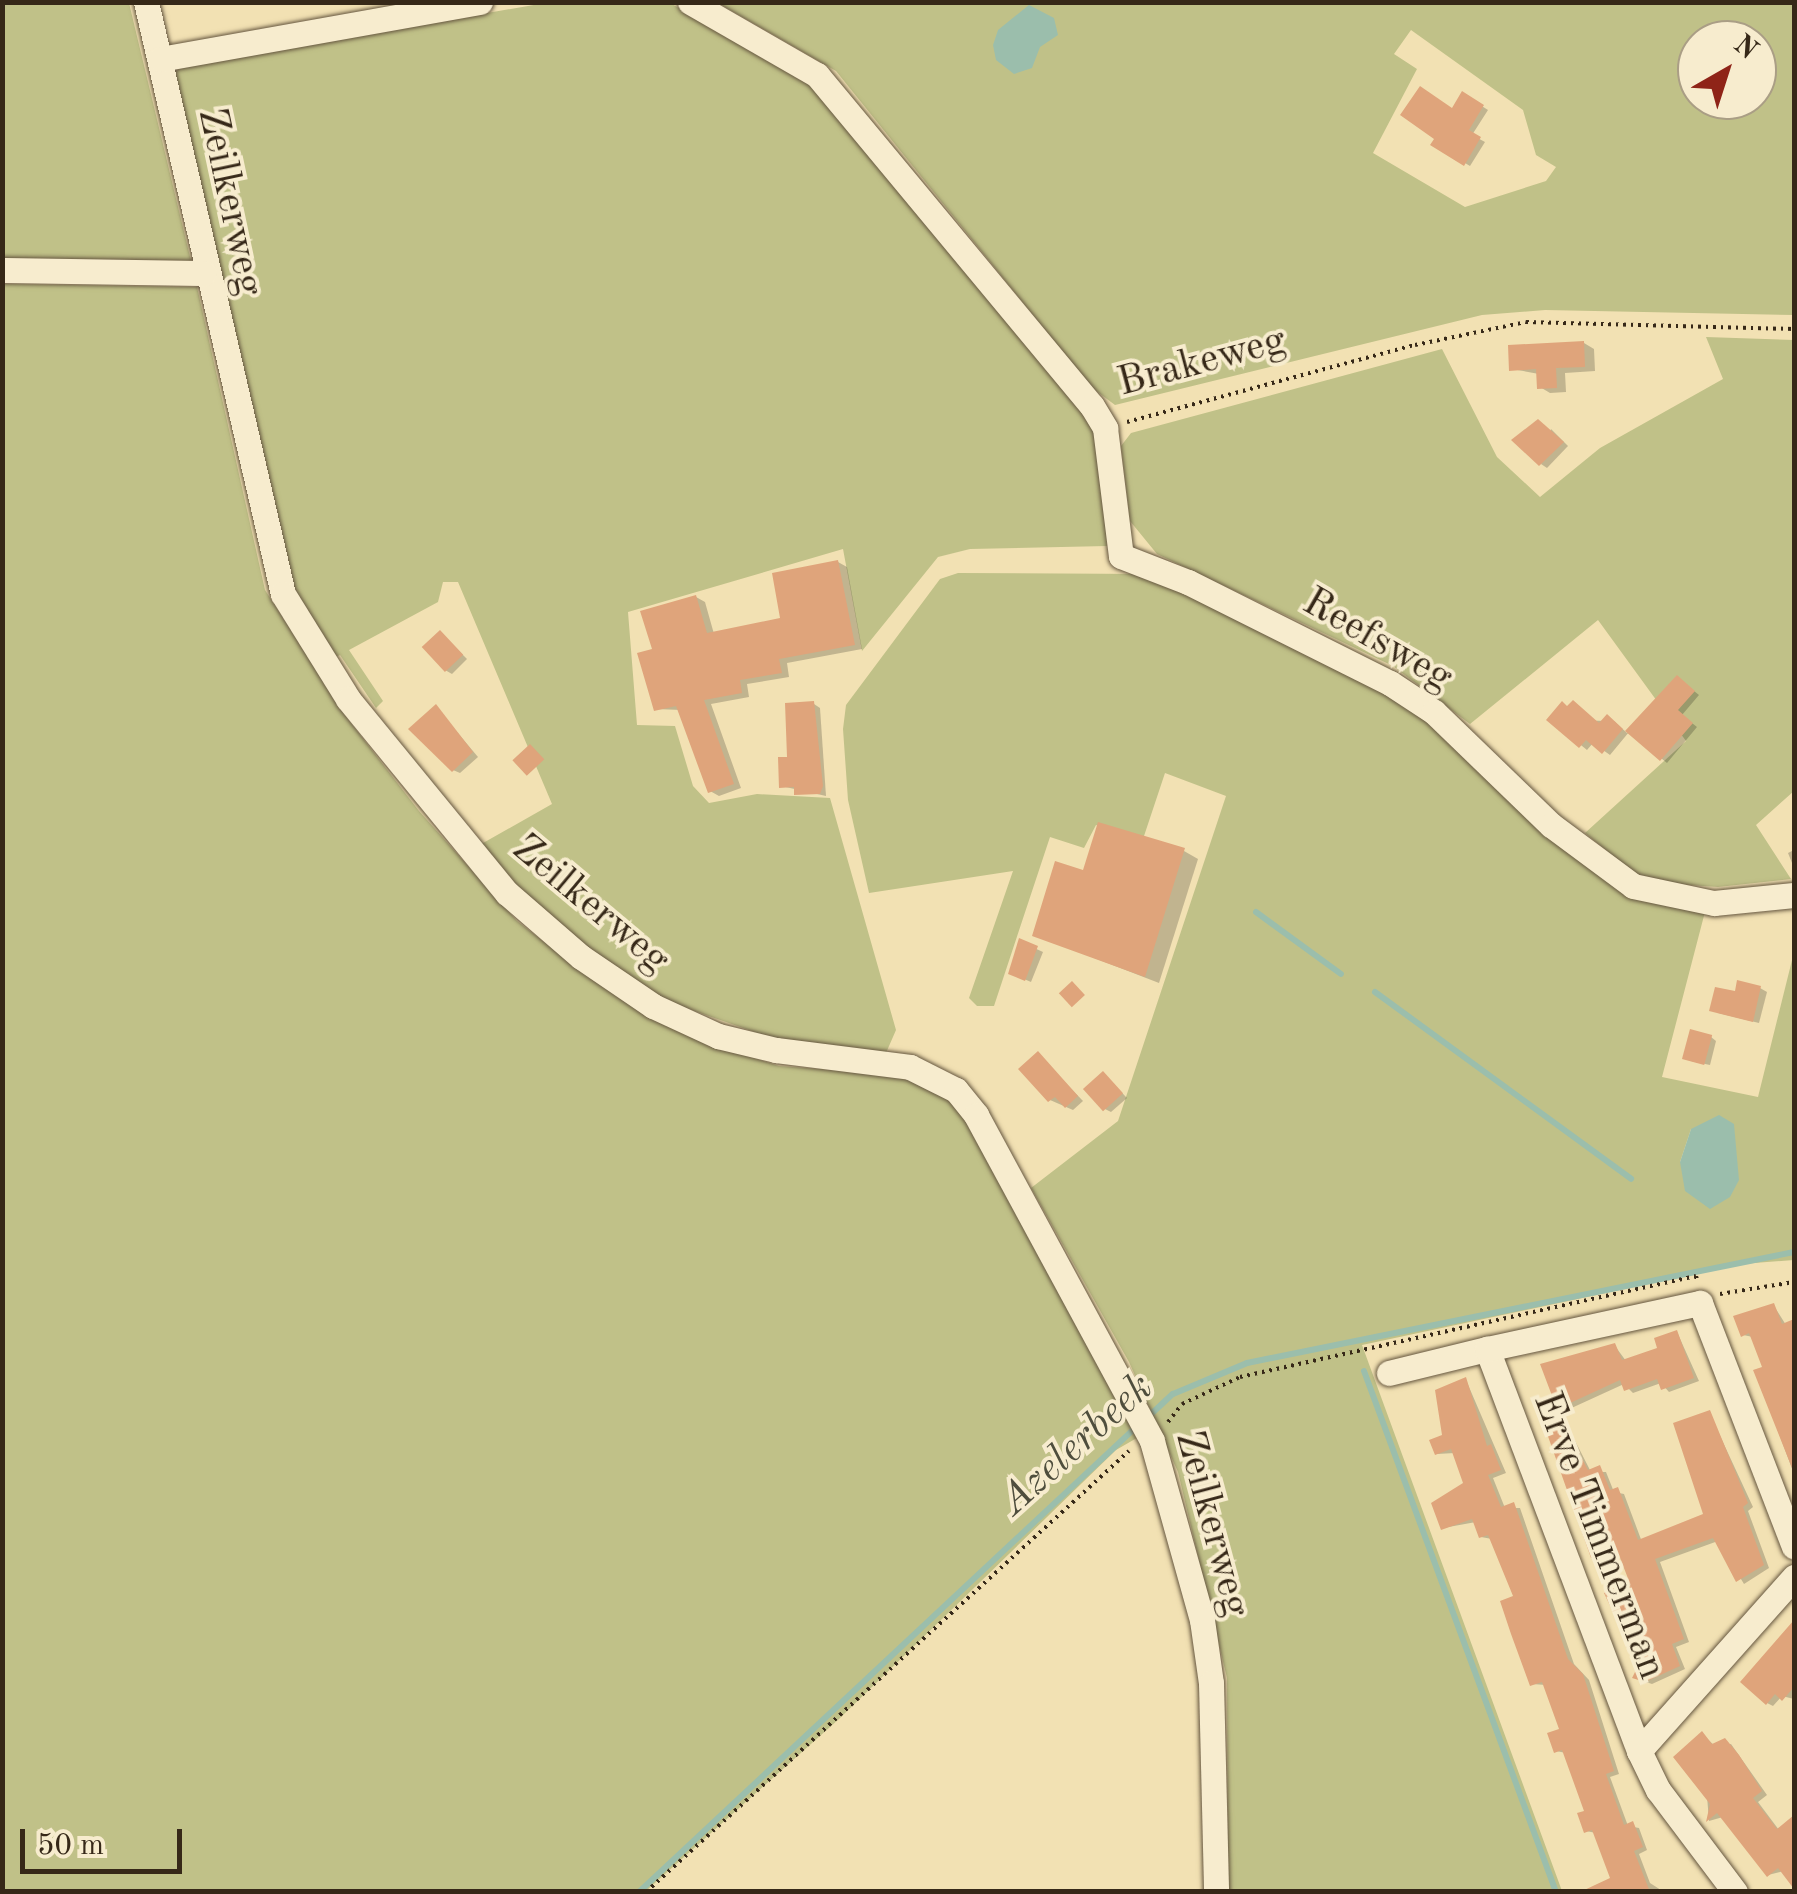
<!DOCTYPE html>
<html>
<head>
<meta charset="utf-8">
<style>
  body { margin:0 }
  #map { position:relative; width:1797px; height:1894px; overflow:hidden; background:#f2e1b3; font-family:"Old Standard TT",serif }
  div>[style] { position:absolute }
  .green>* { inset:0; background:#c0c188 }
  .water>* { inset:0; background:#9bbeac }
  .shadow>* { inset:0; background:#0003 }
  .stream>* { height:6px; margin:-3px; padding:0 3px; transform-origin:3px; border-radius:3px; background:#9bbeac }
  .building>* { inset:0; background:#dfa47b; transform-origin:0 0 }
  .path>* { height:4px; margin-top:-2px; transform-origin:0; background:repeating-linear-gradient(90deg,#362818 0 2.5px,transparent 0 7.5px) }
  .roads { filter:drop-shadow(0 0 2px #65563f) drop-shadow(0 0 2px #65563f) }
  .minor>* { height:25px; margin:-12.5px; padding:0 12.5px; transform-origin:12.5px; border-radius:12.5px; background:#f7ecce }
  span { translate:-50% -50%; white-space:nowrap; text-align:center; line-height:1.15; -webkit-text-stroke:8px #f7ecce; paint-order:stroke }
  .street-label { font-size:40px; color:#362818 }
  .water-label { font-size:42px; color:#4f4e3d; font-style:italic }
  .frame { position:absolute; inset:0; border:5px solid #362818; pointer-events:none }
  .north { position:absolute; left:1677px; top:20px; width:100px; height:100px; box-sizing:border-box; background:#f7ecce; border:2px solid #aa9e85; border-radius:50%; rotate:39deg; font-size:28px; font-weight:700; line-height:40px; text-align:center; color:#362818 }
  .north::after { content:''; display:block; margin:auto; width:35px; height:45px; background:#8f2418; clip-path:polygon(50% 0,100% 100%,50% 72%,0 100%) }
  .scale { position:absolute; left:20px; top:1829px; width:162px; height:45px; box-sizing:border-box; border:5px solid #362818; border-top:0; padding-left:12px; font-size:30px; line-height:35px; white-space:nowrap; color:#362818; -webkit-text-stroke:8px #f7ecce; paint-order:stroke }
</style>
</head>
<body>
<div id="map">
  <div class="green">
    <i style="clip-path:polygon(3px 3px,129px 3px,192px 265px,3px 261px)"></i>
    <i style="clip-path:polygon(545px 3px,670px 3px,816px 86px,1083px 409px,1101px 444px,1107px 546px,970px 549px,938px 557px,862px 651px,843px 549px,628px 612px,637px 725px,675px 726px,693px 786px,709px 803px,757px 794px,830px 798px,896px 1030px,886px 1053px,783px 1042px,666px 1001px,586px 953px,476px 847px,552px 804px,458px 582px,443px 582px,438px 602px,349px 650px,383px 701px,376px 708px,340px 655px,332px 659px,297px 600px,267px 502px,171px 75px,183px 66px)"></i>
    <i style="clip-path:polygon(evenodd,718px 3px,1794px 3px,1794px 315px,1545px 310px,1482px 315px,1115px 405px,1091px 387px,836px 71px,718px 3px,1411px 30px,1523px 110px,1536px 155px,1556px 167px,1546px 181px,1465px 207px,1373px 153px,1417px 69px,1394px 54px,1411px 30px,718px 3px,1697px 40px,1757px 40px,1757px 100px,1697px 100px,1697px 40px)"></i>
    <i style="clip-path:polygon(3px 284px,197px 287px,265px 590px,347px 718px,419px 811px,517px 921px,585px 974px,711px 1044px,779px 1066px,903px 1075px,953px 1096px,1142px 1435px,1116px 1450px,839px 1719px,646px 1891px,3px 1892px)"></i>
    <i style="clip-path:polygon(1706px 337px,1794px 340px,1794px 791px,1756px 825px,1791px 879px,1718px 887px,1660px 883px,1634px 873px,1585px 833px,1686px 741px,1598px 620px,1470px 724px,1393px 666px,1157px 554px,1130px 521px,1121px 446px,1131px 433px,1442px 349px,1497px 457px,1540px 497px,1600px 448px,1723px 379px)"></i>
    <i style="clip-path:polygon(evenodd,958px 573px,1145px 574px,1281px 631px,1437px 723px,1548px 830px,1706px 908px,1662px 1077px,1758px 1097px,1794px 952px,1794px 1260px,1741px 1264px,1362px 1345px,1562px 1891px,1228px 1891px,1227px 1678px,1178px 1472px,1129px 1362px,1031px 1188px,1118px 1121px,1226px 796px,1165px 773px,1142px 842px,1096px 825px,1084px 848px,1050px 837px,994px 1006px,977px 1006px,969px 998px,1013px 871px,869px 893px,848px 800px,843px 729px,846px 705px,940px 579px,958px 573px,1691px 1129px,1734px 1141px,1732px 1156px,1680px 1162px,1691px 1129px)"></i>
  </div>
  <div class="water">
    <i style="clip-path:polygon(1029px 5px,1054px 18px,1058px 35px,1040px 47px,1032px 68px,1014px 74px,996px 60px,993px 45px,998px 30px)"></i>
    <i style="clip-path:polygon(1719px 1115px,1734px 1124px,1739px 1180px,1730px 1197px,1710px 1209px,1685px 1191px,1680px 1162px,1691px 1129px)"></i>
  </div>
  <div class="shadow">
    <i style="clip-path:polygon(1463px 94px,1488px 110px,1472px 135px,1485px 142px,1470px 166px,1433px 144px)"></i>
    <i style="clip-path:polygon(1584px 343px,1594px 349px,1595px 371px,1565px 373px,1566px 392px,1550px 393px,1540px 387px,1539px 374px,1512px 369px)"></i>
    <i style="clip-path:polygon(1551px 429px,1568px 446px,1547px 468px,1541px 464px)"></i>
    <i style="clip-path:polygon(838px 562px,847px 567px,862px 649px,787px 663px,789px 677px,747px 684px,749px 697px,711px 704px,741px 788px,719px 796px,710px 791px,681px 710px,656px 709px,655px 651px,696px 597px,705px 602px,714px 634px,783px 620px)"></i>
    <i style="clip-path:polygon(441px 633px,467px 659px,452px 674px,445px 670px)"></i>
    <i style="clip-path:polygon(1683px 682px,1699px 695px,1682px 715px,1697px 727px,1667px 763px,1629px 732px,1610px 755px,1593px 743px,1587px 750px,1550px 720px,1614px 721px,1627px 733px)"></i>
    <i style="clip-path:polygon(814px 704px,820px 708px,826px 796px,781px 786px)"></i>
    <i style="clip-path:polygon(436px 707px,478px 757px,460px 773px,453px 770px)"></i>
    <i style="clip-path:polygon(1794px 850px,1794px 868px,1788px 853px)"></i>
    <i style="clip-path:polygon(1184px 851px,1198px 859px,1159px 983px,1035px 935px,1085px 873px)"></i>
    <i style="clip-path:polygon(1021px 942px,1043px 952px,1031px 982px,1017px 976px)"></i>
    <i style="clip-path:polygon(1760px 988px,1767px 992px,1759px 1023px,1718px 1013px,1737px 994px)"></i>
    <i style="clip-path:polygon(1711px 1037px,1716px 1041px,1710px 1065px,1691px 1061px)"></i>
    <i style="clip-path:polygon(1038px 1054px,1083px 1101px,1073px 1110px,1050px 1100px)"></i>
    <i style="clip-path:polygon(1104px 1074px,1127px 1098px,1111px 1112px,1105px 1109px)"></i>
    <i style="clip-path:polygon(1774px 1306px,1786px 1325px,1794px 1322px,1794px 1474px,1756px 1372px,1765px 1369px,1753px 1337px,1743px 1335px)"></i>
    <i style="clip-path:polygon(1677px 1332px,1699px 1381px,1669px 1392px,1661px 1383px,1633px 1393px,1624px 1384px,1565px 1411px,1559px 1407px,1615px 1346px,1626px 1361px,1660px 1349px)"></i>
    <i style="clip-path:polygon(1466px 1380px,1506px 1473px,1493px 1478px,1505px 1508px,1520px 1508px,1574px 1664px,1589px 1680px,1619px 1774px,1610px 1777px,1628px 1826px,1639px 1828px,1647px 1850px,1639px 1854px,1650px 1883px,1664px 1892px,1606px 1892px,1614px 1880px,1596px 1833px,1586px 1831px,1587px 1812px,1566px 1753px,1556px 1751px,1563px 1730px,1546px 1685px,1532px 1684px,1517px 1597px,1492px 1539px,1481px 1537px,1476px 1522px,1443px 1528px,1466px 1484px,1455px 1453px,1437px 1454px)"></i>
    <i style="clip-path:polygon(1709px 1412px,1753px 1507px,1748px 1511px,1769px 1568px,1744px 1584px,1718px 1541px,1660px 1562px,1689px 1642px,1676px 1647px,1685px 1669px,1652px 1684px,1640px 1680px,1633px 1583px,1621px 1554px,1597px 1557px,1548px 1427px,1567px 1425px,1591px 1472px,1606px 1472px,1614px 1492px,1624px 1494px,1642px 1542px,1706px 1515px)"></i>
    <i style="clip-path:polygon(1789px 1630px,1794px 1633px,1794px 1699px,1782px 1696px,1773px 1706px,1767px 1703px)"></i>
    <i style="clip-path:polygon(1702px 1734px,1715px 1746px,1731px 1744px,1767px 1795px,1758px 1802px,1779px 1830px,1794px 1826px,1793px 1878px,1784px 1871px,1768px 1875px,1723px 1817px,1709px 1821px)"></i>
  </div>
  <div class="stream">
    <i style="left:1256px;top:912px;width:105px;rotate:36.1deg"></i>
    <i style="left:1375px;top:992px;width:317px;rotate:36.1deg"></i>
    <i style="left:1364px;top:1371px;width:555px;rotate:69.77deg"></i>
    <i style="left:1148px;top:1417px;width:34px;rotate:-43deg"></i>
    <i style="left:1173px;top:1394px;width:80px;rotate:-22.7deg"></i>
    <i style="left:1247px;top:1363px;width:558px;rotate:-11.47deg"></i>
    <i style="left:639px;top:1892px;width:679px;rotate:-43.09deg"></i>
  </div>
  <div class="building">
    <i style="clip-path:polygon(1420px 86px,1452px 108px,1462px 91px,1484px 105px,1469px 130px,1481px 137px,1464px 166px,1430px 145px,1434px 139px,1400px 115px)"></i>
    <i style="clip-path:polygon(1584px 341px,1585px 367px,1556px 368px,1557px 388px,1537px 389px,1536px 369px,1509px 371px,1508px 345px)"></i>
    <i style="clip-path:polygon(1538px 419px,1564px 442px,1539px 466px,1511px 440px)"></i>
    <i style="clip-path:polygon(838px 560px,855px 645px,779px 659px,782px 673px,740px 680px,742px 693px,704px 700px,734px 784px,708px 793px,676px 706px,654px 711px,637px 653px,652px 649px,640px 611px,696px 595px,707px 633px,780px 618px,772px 573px)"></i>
    <i style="left:440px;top:630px;width:34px;height:25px;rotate:47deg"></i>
    <i style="clip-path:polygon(1677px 675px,1695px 691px,1678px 710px,1693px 723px,1660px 761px,1625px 731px)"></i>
    <i style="clip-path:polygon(1573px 700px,1599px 723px,1607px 714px,1623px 729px,1602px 754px,1586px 740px,1579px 748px,1546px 720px,1562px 701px,1567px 706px)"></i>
    <i style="clip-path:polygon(814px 701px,823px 786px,820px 794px,794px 795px,794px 787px,779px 788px,778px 757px,787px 757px,785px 703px)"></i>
    <i style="clip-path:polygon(436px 704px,473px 752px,452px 772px,408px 729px)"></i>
    <i style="left:530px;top:744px;width:21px;height:24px;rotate:47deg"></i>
    <i style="clip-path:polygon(1098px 822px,1185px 848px,1145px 977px,1032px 936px,1055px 861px,1083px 870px)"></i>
    <i style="clip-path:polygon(1019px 938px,1038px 946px,1025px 981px,1008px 974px)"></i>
    <i style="clip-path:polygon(1737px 980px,1761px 986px,1753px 1022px,1709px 1011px,1715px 987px,1735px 991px)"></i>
    <i style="left:1072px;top:981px;width:19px;height:18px;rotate:47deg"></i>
    <i style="left:1690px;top:1029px;width:23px;height:31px;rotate:15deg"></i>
    <i style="clip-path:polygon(1038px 1051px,1078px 1096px,1065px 1108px,1055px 1097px,1048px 1102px,1018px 1069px)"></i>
    <i style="left:1103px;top:1071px;width:30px;height:27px;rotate:48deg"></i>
    <i style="clip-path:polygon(1774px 1303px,1782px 1324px,1794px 1319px,1792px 1468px,1753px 1370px,1762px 1367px,1749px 1333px,1741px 1337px,1733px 1316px)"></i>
    <i style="clip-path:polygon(1677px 1330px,1694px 1378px,1661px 1390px,1657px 1379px,1624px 1391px,1620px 1380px,1557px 1409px,1540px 1364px,1615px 1343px,1622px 1360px,1657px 1348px,1654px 1338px)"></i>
    <i style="clip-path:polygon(1466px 1377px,1487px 1446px,1491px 1444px,1501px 1470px,1488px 1475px,1501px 1507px,1514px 1502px,1568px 1659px,1583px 1674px,1614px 1771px,1606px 1774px,1624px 1825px,1633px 1821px,1643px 1847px,1634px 1851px,1650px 1892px,1580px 1892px,1610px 1878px,1592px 1830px,1584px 1833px,1577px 1813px,1584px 1811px,1562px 1750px,1554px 1753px,1547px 1733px,1559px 1729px,1542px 1682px,1530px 1686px,1511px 1634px,1500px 1601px,1513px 1596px,1488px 1535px,1479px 1538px,1472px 1519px,1441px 1530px,1431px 1503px,1463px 1483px,1451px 1449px,1435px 1455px,1429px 1440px,1442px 1435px,1435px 1390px)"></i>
    <i style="clip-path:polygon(1710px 1410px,1748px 1503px,1743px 1507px,1764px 1565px,1736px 1582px,1713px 1538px,1655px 1559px,1684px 1639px,1672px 1644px,1680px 1666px,1645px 1682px,1632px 1678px,1638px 1666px,1604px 1593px,1629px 1581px,1617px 1550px,1591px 1558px,1544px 1425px,1561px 1419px,1588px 1470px,1600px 1465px,1610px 1490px,1618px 1487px,1638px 1540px,1703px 1514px,1673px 1423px)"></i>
    <i style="clip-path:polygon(1794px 1620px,1794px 1687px,1782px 1701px,1775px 1694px,1766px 1705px,1740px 1682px)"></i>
    <i style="clip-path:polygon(1702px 1731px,1712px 1744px,1725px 1738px,1739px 1755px,1762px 1791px,1753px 1798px,1777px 1829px,1794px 1815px,1794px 1889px,1778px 1868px,1767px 1877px,1717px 1813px,1706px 1822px,1710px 1804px,1673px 1757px)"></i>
  </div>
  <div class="path">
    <i style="left:1127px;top:422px;width:298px;rotate:-15deg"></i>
    <i style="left:1415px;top:345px;width:113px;rotate:-11.7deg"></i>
    <i style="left:1526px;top:322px;width:268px;rotate:1.5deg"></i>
    <i style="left:1720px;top:1294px;width:75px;rotate:-9.2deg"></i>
    <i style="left:1168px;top:1422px;width:23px;rotate:-52deg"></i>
    <i style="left:1182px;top:1404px;width:64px;rotate:-25deg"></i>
    <i style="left:1240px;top:1377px;width:467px;rotate:-12.5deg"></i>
    <i style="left:1696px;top:1276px;width:7px;rotate:74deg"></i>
    <i style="left:646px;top:1892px;width:654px;rotate:-42.4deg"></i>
  </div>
  <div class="roads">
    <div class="minor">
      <i style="left:146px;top:2px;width:608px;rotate:76.97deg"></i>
      <i style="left:283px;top:594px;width:123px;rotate:58.2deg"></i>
      <i style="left:348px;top:699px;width:251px;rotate:50.7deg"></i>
      <i style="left:507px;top:893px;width:98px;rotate:40.9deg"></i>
      <i style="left:581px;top:957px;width:87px;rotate:34.2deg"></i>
      <i style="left:653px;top:1006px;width:72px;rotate:24.8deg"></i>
      <i style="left:718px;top:1036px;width:60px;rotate:13.6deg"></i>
      <i style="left:776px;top:1050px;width:135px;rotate:7.2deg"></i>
      <i style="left:910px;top:1067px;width:51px;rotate:26.6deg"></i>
      <i style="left:956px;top:1090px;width:32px;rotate:51deg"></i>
      <i style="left:976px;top:1115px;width:370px;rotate:61.6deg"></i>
      <i style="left:1152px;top:1441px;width:186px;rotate:74.4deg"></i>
      <i style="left:1202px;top:1620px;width:64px;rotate:81.9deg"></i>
      <i style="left:1211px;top:1683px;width:209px;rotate:88.6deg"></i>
      <i style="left:690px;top:2px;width:146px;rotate:29.9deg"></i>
      <i style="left:817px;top:75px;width:430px;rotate:50.3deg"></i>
      <i style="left:1092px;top:406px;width:26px;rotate:59deg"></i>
      <i style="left:1105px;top:428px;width:129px;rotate:82.9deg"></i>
      <i style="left:1121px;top:556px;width:72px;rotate:21.2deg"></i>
      <i style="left:1188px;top:582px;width:226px;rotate:26.6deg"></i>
      <i style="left:1390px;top:683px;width:53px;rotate:33.4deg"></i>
      <i style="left:1434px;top:712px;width:163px;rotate:44deg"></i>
      <i style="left:1551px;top:825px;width:102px;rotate:36.6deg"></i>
      <i style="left:1633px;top:886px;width:83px;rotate:11.9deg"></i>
      <i style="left:1714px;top:903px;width:80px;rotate:-5.7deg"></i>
      <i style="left:160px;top:59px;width:325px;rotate:-10.1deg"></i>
      <i style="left:2px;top:270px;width:202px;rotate:0.9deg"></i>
      <i style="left:1389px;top:1373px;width:101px;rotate:-13.8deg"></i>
      <i style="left:1639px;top:1751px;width:430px;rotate:-110.7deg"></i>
      <i style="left:1487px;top:1349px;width:218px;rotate:-12.2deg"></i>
      <i style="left:1700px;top:1303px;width:261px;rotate:68.9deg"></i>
      <i style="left:1735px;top:1892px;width:128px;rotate:-127deg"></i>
      <i style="left:1658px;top:1790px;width:43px;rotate:-116deg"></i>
      <i style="left:1639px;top:1751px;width:233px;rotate:-48.3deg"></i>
    </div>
  </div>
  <div class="street-label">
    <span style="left:229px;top:202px;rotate:78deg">Zeilkerweg</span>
    <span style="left:1202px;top:363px;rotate:-15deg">Brakeweg</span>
    <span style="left:1377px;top:641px;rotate:30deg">Reefsweg</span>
    <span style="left:590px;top:905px;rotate:40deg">Zeilkerweg</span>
    <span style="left:1211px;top:1524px;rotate:75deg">Zeilkerweg</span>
    <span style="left:1598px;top:1536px;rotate:69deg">Erve Timmerman</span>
  </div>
  <div class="water-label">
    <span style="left:1077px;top:1445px;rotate:-42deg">Azelerbeek</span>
  </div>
  <div class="frame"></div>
  <div class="north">N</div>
  <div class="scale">50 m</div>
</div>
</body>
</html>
